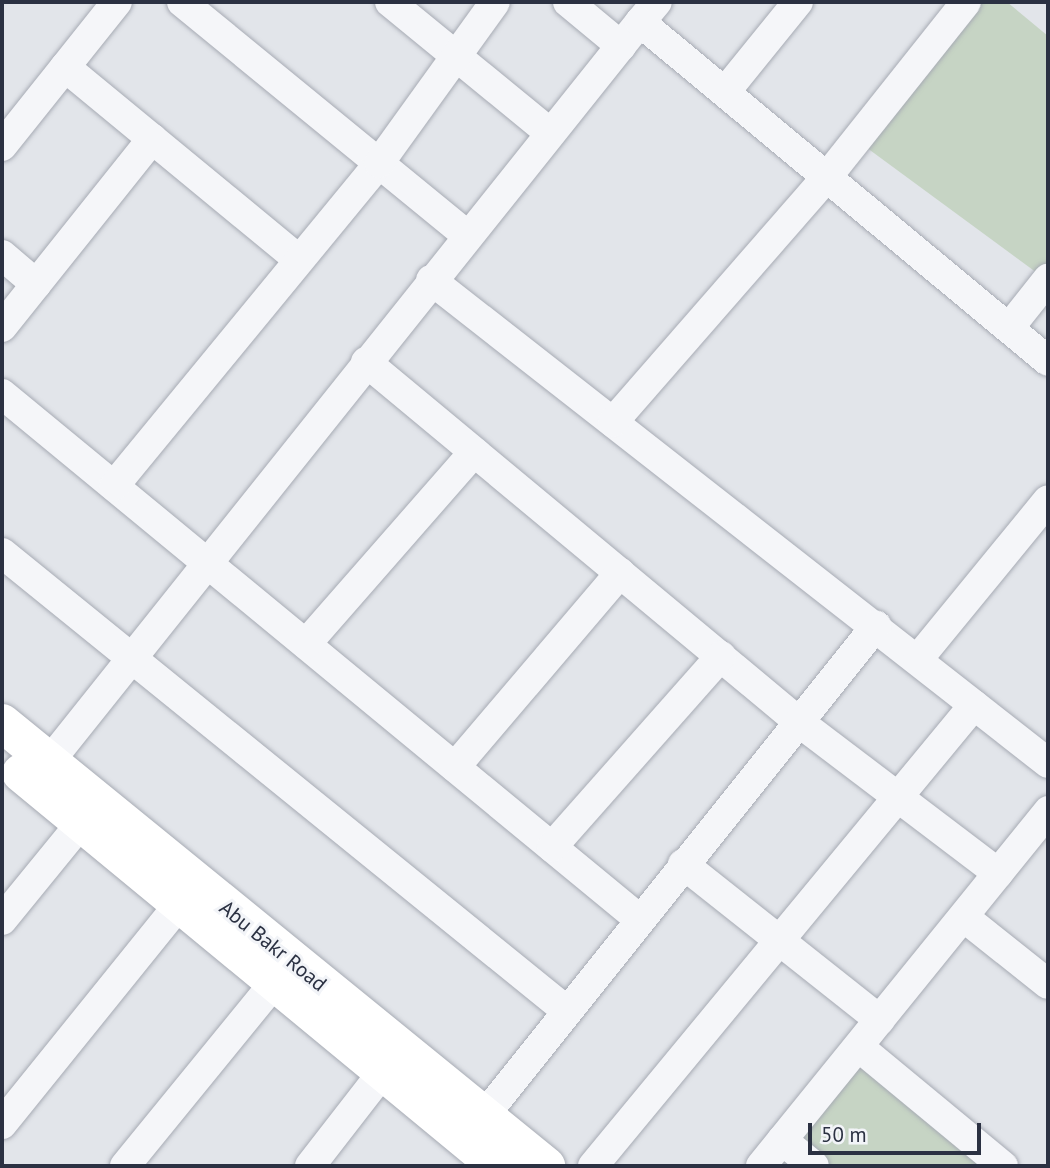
<!DOCTYPE html>
<html>
<head>
<meta charset="utf-8">
<style>
  body { margin:0 }
  #map { position:relative; width:1050px; height:1168px; overflow:hidden; background:#e2e5ea; font-family:"PT Sans",sans-serif }
  div>[style] { position:absolute }
  .green>* { inset:0; background:#c6d4c4 }
  .roads { filter:drop-shadow(0 0 2px #a7abb4) drop-shadow(0 0 2px #a7abb4) }
  .minor>* { height:30px; margin:-15px; padding:0 15px; transform-origin:15px; border-radius:15px; background:#f5f6f9 }
  .major>* { height:38px; margin:-19px; padding:0 19px; transform-origin:19px; border-radius:19px; background:#fff }
  span { translate:-50% -50%; white-space:nowrap; text-align:center; line-height:1.15; -webkit-text-stroke:6px #f2f4f8; paint-order:stroke }
  .street-label { font-size:21px; color:#2b3142 }
  .frame { position:absolute; inset:0; border:4px solid #2b3142; pointer-events:none }
  .scale { position:absolute; left:808px; top:1123px; width:173px; height:32px; box-sizing:border-box; border:4px solid #2b3142; border-top:0; padding-left:9px; font-size:21px; line-height:24px; white-space:nowrap; color:#2b3142; -webkit-text-stroke:5px #f2f4f8; paint-order:stroke }
</style>
</head>
<body>
<div id="map">
  <div class="green">
    <i style="clip-path:polygon(971px 2px,1007px 2px,1048px 36px,1048px 281px,863px 145px)"></i>
    <i style="clip-path:polygon(859px 1047px,1003px 1166px,814px 1166px,783px 1140px)"></i>
  </div>
  <div class="roads">
    <div class="minor">
      <i style="left:182px;top:2px;width:368px;rotate:39.3deg"></i>
      <i style="left:390px;top:2px;width:207px;rotate:39.3deg"></i>
      <i style="left:568px;top:2px;width:69px;rotate:39.7deg"></i>
      <i style="left:640px;top:22px;width:26px;rotate:-50deg"></i>
      <i style="left:65px;top:67px;width:303px;rotate:39.5deg"></i>
      <i style="left:725px;top:92px;width:116px;rotate:-51deg"></i>
      <i style="left:2px;top:146px;width:184px;rotate:-51.4deg"></i>
      <i style="left:2px;top:255px;width:45px;rotate:40.5deg"></i>
      <i style="left:431px;top:280px;width:784px;rotate:38.05deg"></i>
      <i style="left:2px;top:327px;width:241px;rotate:-51.4deg"></i>
      <i style="left:1009px;top:328px;width:63px;rotate:-51.5deg"></i>
      <i style="left:366px;top:362px;width:563px;rotate:39.74deg"></i>
      <i style="left:799px;top:722px;width:250px;rotate:37.2deg"></i>
      <i style="left:2px;top:394px;width:825px;rotate:39.49deg"></i>
      <i style="left:613px;top:422px;width:325px;rotate:-48.9deg"></i>
      <i style="left:827px;top:177px;width:223px;rotate:-51.5deg"></i>
      <i style="left:114px;top:486px;width:418px;rotate:-50.6deg"></i>
      <i style="left:379px;top:163px;width:198px;rotate:-54.2deg"></i>
      <i style="left:2px;top:553px;width:727px;rotate:39.03deg"></i>
      <i style="left:306px;top:644px;width:255px;rotate:-48.8deg"></i>
      <i style="left:918px;top:659px;width:205px;rotate:-50.7deg"></i>
      <i style="left:49px;top:762px;width:947px;rotate:-51.39deg"></i>
      <i style="left:640px;top:22px;width:530px;rotate:39.72deg"></i>
      <i style="left:455px;top:767px;width:255px;rotate:-49.6deg"></i>
      <i style="left:552px;top:847px;width:255px;rotate:-48.5deg"></i>
      <i style="left:683px;top:864px;width:251px;rotate:38.4deg"></i>
      <i style="left:965px;top:918px;width:106px;rotate:38.5deg"></i>
      <i style="left:2px;top:920px;width:125px;rotate:-50.8deg"></i>
      <i style="left:859px;top:1047px;width:187px;rotate:39.6deg"></i>
      <i style="left:484px;top:1116px;width:628px;rotate:-51.34deg"></i>
      <i style="left:2px;top:1124px;width:282px;rotate:-51.1deg"></i>
      <i style="left:782px;top:1140px;width:41px;rotate:39.1deg"></i>
      <i style="left:125px;top:1166px;width:236px;rotate:-50.8deg"></i>
      <i style="left:310px;top:1166px;width:140px;rotate:-52.2deg"></i>
      <i style="left:593px;top:1166px;width:598px;rotate:-50.43deg"></i>
      <i style="left:761px;top:1166px;width:457px;rotate:-51deg"></i>
    </div>
    <div class="major">
      <i style="left:2px;top:723px;width:702px;rotate:39.16deg"></i>
      <i style="left:21px;top:773px;width:617px;rotate:39.54deg"></i>
    </div>
  </div>
  <div class="street-label">
    <span style="left:273px;top:946px;rotate:39deg">Abu Bakr Road</span>
  </div>
  <div class="frame"></div>
  <div class="scale">50 m</div>
</div>
</body>
</html>
